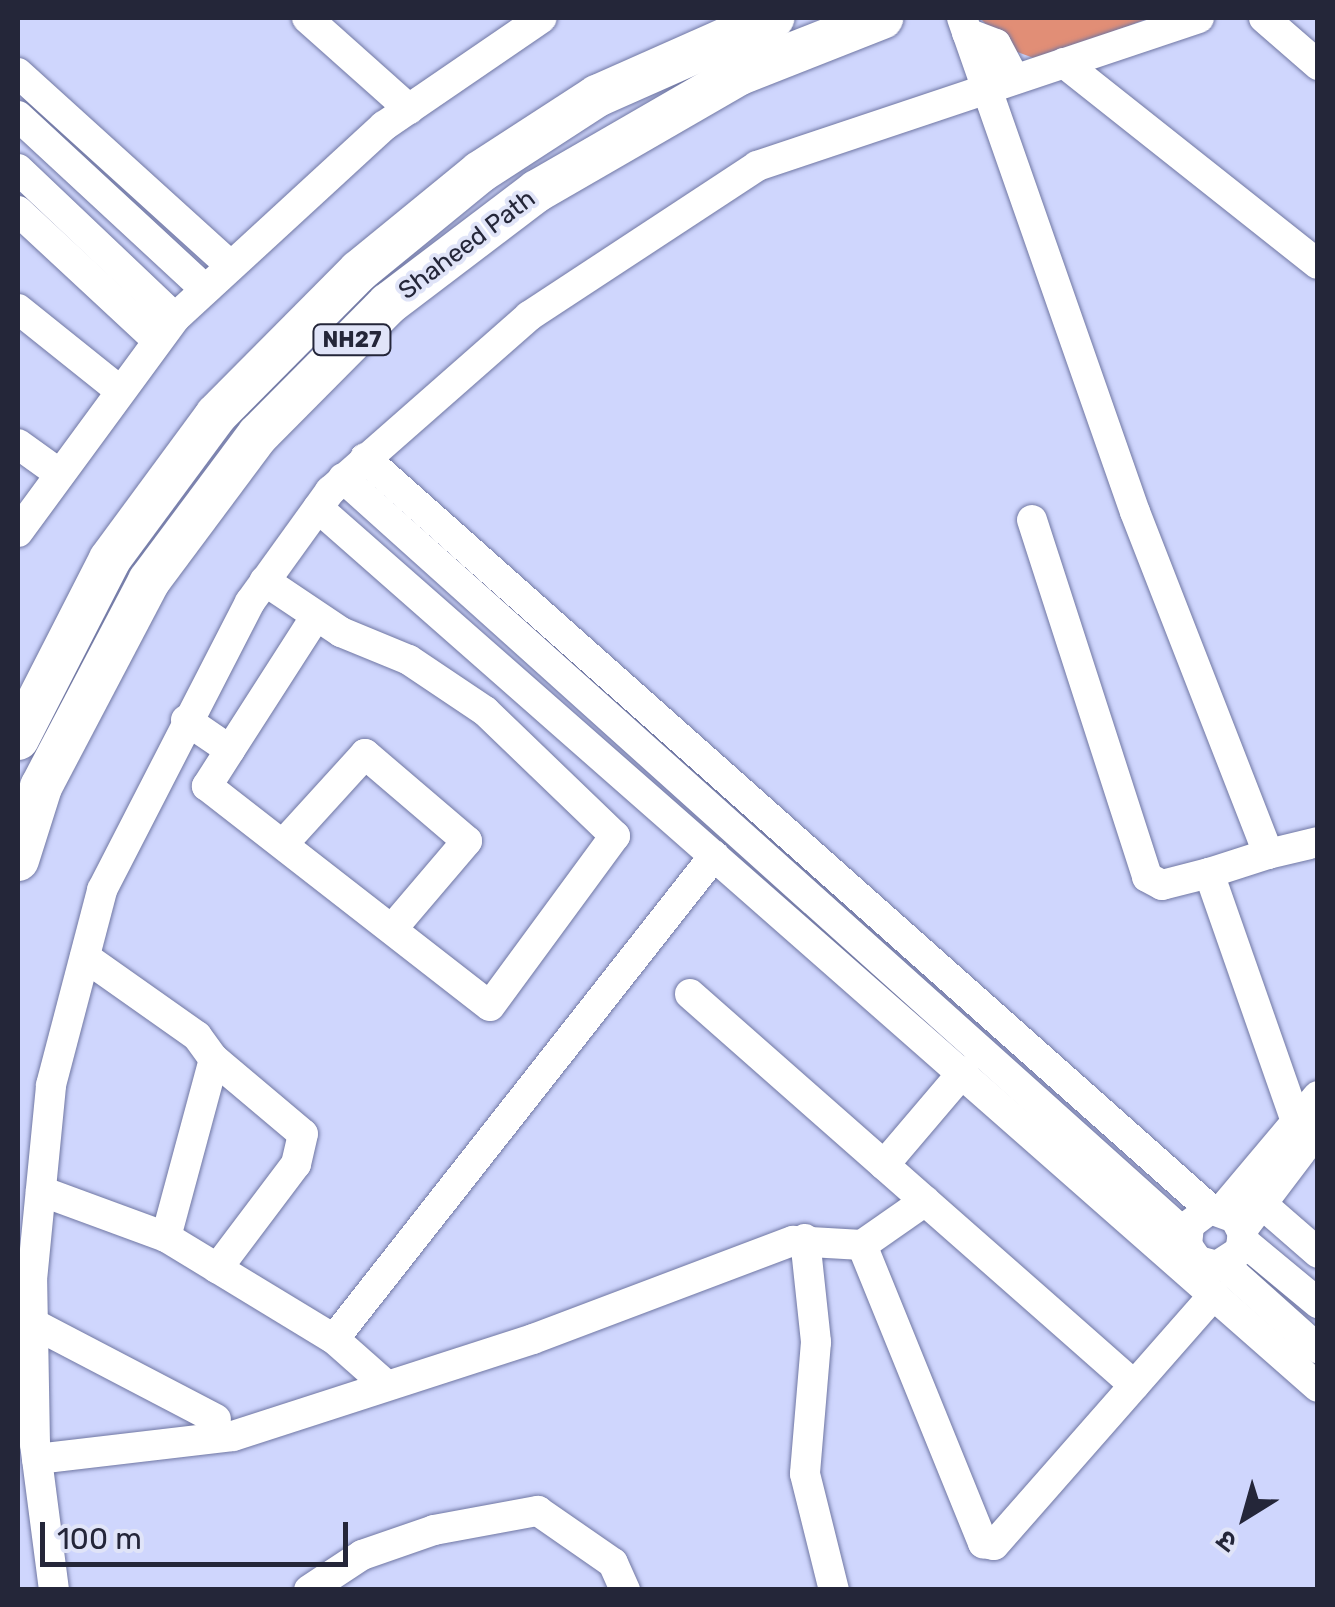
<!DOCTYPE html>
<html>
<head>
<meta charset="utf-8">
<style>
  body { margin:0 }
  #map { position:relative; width:1335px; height:1607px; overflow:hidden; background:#cfd6fd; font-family:Rubik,"Noto Sans Devanagari",sans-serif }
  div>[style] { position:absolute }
  .green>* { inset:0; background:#e18e76 }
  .roads { filter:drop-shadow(0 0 2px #7077a3) drop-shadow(0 0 2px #7077a3) }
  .minor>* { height:30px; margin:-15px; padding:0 15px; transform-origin:15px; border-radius:15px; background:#fff }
  .highway>* { height:42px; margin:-21px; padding:0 21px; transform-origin:21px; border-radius:21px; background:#fff }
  span { translate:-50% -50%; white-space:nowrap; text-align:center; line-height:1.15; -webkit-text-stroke:8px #e0e4f8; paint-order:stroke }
  .shield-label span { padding:2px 8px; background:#e0e4f8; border:2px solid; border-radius:8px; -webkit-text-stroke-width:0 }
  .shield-label { font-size:22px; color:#242639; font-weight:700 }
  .street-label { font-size:25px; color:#242639 }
  .frame { position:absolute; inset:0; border:20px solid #242639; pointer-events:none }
  .north { position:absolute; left:1195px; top:1467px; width:100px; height:100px; -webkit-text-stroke:8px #e0e4f8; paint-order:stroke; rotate:217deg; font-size:28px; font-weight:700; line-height:40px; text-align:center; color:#242639 }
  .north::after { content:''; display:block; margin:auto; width:35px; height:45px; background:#242639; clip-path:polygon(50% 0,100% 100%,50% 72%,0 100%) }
  .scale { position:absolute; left:40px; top:1522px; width:308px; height:45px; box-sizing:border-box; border:5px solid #242639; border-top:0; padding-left:12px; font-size:30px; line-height:35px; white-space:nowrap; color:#242639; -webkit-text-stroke:8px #e0e4f8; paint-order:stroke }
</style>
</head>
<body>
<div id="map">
  <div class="green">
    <i style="clip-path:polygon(980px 18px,1149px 18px,1039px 60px,1009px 49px)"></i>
  </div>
  <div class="roads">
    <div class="minor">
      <i style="left:307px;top:18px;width:137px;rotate:41.7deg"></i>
      <i style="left:962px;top:18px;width:523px;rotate:70.7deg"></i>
      <i style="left:1135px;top:512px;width:367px;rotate:68.7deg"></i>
      <i style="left:1268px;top:854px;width:62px;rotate:162.1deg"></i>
      <i style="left:1209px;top:873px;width:288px;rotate:70.7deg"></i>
      <i style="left:1264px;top:18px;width:72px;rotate:41deg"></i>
      <i style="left:967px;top:33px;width:31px;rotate:21deg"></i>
      <i style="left:996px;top:44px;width:30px;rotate:62deg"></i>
      <i style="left:1064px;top:63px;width:324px;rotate:38.4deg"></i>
      <i style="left:18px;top:73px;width:286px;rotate:42.2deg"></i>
      <i style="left:18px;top:116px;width:255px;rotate:42.8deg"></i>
      <i style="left:18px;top:169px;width:216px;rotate:43.5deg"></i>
      <i style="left:18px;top:211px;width:190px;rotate:42.9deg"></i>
      <i style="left:18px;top:309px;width:129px;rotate:38.7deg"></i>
      <i style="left:18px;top:444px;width:48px;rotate:35.7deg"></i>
      <i style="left:365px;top:458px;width:1130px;rotate:41.63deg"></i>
      <i style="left:1210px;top:1209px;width:27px;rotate:20deg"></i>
      <i style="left:1235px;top:1218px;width:18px;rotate:63deg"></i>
      <i style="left:1243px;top:1234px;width:17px;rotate:100deg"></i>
      <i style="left:1240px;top:1251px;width:27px;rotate:147deg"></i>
      <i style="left:1217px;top:1266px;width:20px;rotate:-165deg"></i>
      <i style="left:1198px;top:1261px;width:19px;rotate:-125deg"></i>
      <i style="left:1187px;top:1245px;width:20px;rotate:-84deg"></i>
      <i style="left:1189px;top:1225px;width:26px;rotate:-37deg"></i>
      <i style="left:343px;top:478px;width:1133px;rotate:41.92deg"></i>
      <i style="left:318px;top:508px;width:1331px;rotate:41.32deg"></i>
      <i style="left:1032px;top:520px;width:375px;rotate:72.1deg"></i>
      <i style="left:1147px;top:877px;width:17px;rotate:28deg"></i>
      <i style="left:1162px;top:885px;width:49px;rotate:-14.3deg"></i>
      <i style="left:18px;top:532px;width:265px;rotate:-53.7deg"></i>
      <i style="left:175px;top:318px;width:284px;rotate:-42.6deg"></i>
      <i style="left:384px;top:126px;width:191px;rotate:-34.4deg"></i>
      <i style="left:186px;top:720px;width:53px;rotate:34.3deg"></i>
      <i style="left:230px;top:750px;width:43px;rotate:122.6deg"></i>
      <i style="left:207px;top:786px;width:358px;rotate:37.9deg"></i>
      <i style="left:490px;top:1006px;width:211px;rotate:-53.7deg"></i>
      <i style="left:615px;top:836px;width:180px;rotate:-136.1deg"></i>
      <i style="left:485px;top:711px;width:92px;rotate:-146.1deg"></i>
      <i style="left:409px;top:660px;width:74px;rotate:-157.6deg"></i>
      <i style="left:341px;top:632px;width:92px;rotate:-146.1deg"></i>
      <i style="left:230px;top:750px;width:159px;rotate:-57.3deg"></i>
      <i style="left:285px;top:842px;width:119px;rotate:-47.7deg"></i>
      <i style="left:365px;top:754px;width:134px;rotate:40.5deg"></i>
      <i style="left:467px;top:841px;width:114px;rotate:130.4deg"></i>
      <i style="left:1268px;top:854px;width:51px;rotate:-13.5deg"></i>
      <i style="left:85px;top:957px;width:137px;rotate:35.2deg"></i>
      <i style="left:197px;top:1036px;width:29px;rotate:54deg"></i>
      <i style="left:214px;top:1059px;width:116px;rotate:40.1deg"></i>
      <i style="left:303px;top:1134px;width:31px;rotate:103deg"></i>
      <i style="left:296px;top:1164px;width:131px;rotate:127deg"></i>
      <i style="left:690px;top:994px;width:592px;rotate:41.37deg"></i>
      <i style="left:884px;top:1165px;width:123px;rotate:-49.6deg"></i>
      <i style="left:41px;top:1191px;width:133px;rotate:20.2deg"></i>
      <i style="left:166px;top:1237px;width:197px;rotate:31.3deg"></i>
      <i style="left:334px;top:1339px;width:68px;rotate:41.4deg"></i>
      <i style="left:1247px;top:1191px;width:94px;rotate:41.1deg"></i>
      <i style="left:1222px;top:1210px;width:149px;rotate:-49.9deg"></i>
      <i style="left:1242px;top:1230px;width:123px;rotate:-52.9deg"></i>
      <i style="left:166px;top:1237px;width:184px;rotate:-74.9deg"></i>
      <i style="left:805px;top:1239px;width:104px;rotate:83.9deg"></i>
      <i style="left:816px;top:1342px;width:132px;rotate:94.8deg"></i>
      <i style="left:805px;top:1474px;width:120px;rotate:76deg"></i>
      <i style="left:1242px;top:1240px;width:99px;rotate:39.7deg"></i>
      <i style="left:862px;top:1245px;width:322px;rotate:67.9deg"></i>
      <i style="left:983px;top:1543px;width:11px;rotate:10deg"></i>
      <i style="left:994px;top:1545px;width:333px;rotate:-48.7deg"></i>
      <i style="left:1223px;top:1264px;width:127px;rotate:41.8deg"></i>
      <i style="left:36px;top:1325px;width:203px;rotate:27.6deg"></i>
      <i style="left:334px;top:1339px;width:615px;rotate:-51.81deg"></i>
      <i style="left:37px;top:1459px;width:197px;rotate:-6.7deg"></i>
      <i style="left:233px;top:1436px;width:315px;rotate:-17.9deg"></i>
      <i style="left:533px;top:1339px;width:278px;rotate:-20.7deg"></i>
      <i style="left:793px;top:1241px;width:69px;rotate:3.3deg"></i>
      <i style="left:862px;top:1245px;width:77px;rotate:-34.9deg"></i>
      <i style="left:54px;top:1590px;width:147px;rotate:-97.4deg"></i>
      <i style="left:35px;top:1444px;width:164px;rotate:-91deg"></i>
      <i style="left:32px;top:1280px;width:196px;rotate:-84.4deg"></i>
      <i style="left:51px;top:1085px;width:202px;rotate:-75.3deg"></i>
      <i style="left:102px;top:890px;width:324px;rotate:-62.8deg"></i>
      <i style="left:250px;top:602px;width:137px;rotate:-54.2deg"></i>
      <i style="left:330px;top:491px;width:265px;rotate:-41.3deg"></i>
      <i style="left:529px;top:316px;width:273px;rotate:-33.3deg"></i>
      <i style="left:757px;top:166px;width:466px;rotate:-18.5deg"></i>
      <i style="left:309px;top:1590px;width:64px;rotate:-33.4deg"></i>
      <i style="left:362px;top:1555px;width:76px;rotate:-19.1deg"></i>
      <i style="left:434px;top:1530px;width:106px;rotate:-10.4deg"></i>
      <i style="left:538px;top:1511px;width:91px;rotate:34.7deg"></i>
      <i style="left:613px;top:1563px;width:30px;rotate:66deg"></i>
    </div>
    <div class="highway">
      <i style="left:18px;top:739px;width:202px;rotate:-62.9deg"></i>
      <i style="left:110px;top:559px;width:179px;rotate:-53.6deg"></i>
      <i style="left:216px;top:415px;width:203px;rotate:-45.2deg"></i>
      <i style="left:359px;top:271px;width:156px;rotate:-39.3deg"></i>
      <i style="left:480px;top:172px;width:140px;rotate:-33deg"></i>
      <i style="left:597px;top:96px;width:193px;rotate:-23.9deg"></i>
      <i style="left:18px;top:860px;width:77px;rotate:-72.5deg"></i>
      <i style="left:41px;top:787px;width:233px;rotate:-62.3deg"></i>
      <i style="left:149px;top:581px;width:182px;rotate:-53.3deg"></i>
      <i style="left:258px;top:435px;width:185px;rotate:-45.2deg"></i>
      <i style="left:388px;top:304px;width:187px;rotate:-37.2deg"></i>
      <i style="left:537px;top:191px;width:234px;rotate:-30deg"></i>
      <i style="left:740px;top:74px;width:153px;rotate:-21.5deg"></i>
    </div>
  </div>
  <div class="shield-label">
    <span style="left:352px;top:340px">NH27</span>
  </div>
  <div class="street-label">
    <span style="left:467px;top:245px;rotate:-37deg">Shaheed Path</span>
  </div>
  <div class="frame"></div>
  <div class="north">उ</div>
  <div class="scale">100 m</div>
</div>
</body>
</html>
